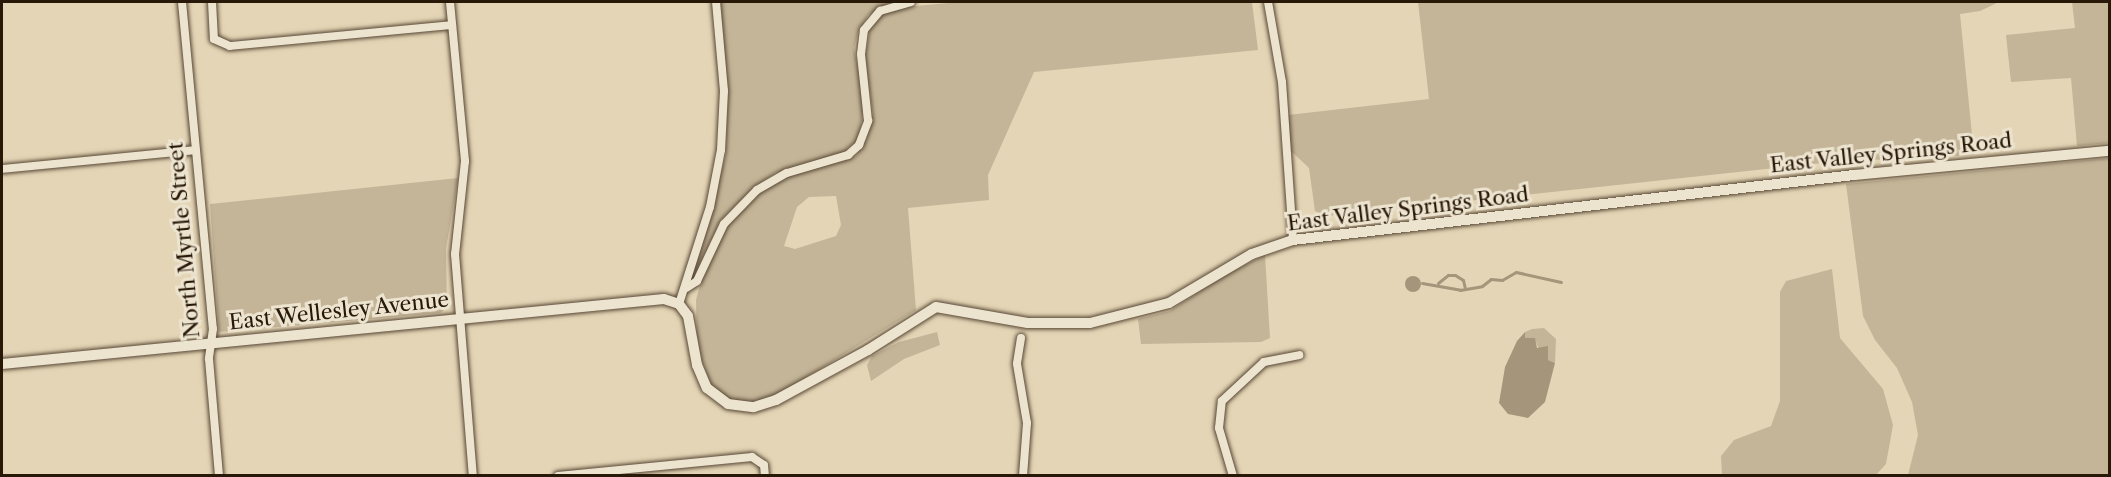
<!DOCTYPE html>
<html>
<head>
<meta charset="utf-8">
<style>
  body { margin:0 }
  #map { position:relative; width:2111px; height:477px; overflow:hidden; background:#e4d5b6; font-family:"Libre Caslon Text",serif }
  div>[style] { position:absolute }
  .green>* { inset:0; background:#c4b598 }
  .water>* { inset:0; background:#a4957b }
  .round { border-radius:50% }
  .stream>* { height:3px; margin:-1.5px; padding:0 1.5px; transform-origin:1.5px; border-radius:1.5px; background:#a4957b }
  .roads { filter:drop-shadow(0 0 2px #574734) drop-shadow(0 0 2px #574734) }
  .street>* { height:8px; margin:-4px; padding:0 4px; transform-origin:4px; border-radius:4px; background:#ede4d0 }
  .secondary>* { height:10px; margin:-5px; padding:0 5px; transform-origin:5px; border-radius:5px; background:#ede4d0 }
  span { translate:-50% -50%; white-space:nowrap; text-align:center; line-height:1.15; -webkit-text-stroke:6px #ede4d0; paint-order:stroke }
  .street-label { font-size:21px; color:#281808 }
  .frame { position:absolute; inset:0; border:3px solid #281808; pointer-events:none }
</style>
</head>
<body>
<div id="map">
  <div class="green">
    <i style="clip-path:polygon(719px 2px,893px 2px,868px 15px,858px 32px,854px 48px,864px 102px,859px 138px,839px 156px,775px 173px,753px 188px,722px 219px,692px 278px,726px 155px,728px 88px)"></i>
    <i style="clip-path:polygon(evenodd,959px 2px,1252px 2px,1258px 50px,1034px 72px,988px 175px,989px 200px,908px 208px,916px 310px,772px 398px,750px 405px,733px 402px,711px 386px,697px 345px,696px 300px,707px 259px,728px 224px,753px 196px,778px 180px,856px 156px,866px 141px,873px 114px,865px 60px,870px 29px,878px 17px,894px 8px,959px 2px,836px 196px,841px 225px,836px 236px,795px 249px,784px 246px,797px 207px,809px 197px,836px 196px)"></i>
    <i style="clip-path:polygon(1418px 2px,1999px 2px,1980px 11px,1960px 14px,1974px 155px,1831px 162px,1327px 216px,1315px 211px,1309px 168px,1291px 151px,1288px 115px,1429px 99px)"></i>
    <i style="clip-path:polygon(2072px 2px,2109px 2px,2109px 143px,2077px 146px,2071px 78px,2011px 82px,2006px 35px,2075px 28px)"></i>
    <i style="clip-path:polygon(2109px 158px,2109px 475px,1908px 475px,1918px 435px,1912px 402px,1897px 368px,1875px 340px,1863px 316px,1846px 184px)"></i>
    <i style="clip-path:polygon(458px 178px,446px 249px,447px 308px,440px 313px,219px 332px,210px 204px)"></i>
    <i style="clip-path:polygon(1265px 255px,1270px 338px,1261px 342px,1141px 344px,1138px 319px,1170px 311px,1222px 277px)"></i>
    <i style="clip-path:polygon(1832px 269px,1840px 338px,1883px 389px,1893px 425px,1886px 464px,1876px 475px,1722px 475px,1721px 456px,1734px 440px,1771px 426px,1780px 401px,1780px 292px,1786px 281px)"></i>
    <i style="clip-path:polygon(1544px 328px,1556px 339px,1555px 363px,1548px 360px,1547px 347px,1539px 349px,1534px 338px,1525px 338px,1525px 332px,1532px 329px)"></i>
    <i style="clip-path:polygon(937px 332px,940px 345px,904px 359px,871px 381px,867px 365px,872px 356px,899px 342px)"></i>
  </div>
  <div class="water">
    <i class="round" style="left:1405px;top:276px;width:16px;height:16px"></i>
    <i style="clip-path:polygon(1525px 332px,1525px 338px,1535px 338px,1537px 348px,1548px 346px,1548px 360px,1555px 363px,1545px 402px,1528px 418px,1508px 414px,1499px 403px,1505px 367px,1517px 341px)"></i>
  </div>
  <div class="stream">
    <i style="left:1422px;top:283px;width:39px;rotate:10deg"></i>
    <i style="left:1460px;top:290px;width:22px;rotate:-10deg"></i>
    <i style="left:1482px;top:286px;width:11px;rotate:-38deg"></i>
    <i style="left:1491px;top:279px;width:11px;rotate:5deg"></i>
    <i style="left:1502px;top:280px;width:16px;rotate:-30deg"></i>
    <i style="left:1516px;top:272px;width:46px;rotate:12.5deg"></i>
    <i style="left:1438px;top:283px;width:13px;rotate:-39deg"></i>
    <i style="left:1448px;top:275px;width:7px"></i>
    <i style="left:1455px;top:275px;width:9px;rotate:32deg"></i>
    <i style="left:1463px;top:280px;width:9px;rotate:77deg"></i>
  </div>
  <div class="roads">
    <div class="street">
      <i style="left:182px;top:2px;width:328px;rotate:84.6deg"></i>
      <i style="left:213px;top:329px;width:30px;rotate:98deg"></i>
      <i style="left:209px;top:359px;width:117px;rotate:85.1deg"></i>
      <i style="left:212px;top:2px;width:37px;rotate:87deg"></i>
      <i style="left:214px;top:39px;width:17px;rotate:24deg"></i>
      <i style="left:230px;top:46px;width:223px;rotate:-5.4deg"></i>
      <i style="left:450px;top:2px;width:160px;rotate:84.6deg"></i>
      <i style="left:465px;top:161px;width:94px;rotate:96.1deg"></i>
      <i style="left:455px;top:254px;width:223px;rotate:85.4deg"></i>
      <i style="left:1268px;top:2px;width:81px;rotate:80.1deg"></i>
      <i style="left:1282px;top:82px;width:158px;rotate:86deg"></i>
      <i style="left:2px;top:169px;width:194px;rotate:-5.6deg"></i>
      <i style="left:686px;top:288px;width:13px;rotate:-32deg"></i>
      <i style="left:697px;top:281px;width:63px;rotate:-64.7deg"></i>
      <i style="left:724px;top:224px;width:47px;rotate:-45.9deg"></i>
      <i style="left:757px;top:190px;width:34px;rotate:-30deg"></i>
      <i style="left:787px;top:173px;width:64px;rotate:-16.4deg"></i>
      <i style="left:848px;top:155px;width:15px;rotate:-42deg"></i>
      <i style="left:859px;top:145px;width:26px;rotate:-69deg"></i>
      <i style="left:868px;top:121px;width:67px;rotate:-96deg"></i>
      <i style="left:861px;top:54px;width:24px;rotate:-83deg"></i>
      <i style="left:864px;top:30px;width:25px;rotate:-50deg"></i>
      <i style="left:880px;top:11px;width:32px;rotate:-16deg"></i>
      <i style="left:679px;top:304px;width:102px;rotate:-72.3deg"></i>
      <i style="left:710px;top:207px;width:58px;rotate:-79.1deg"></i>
      <i style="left:721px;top:150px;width:59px;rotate:-87.1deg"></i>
      <i style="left:724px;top:91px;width:89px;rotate:-95.1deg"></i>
      <i style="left:1021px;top:338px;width:26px;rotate:99deg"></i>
      <i style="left:1017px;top:364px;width:60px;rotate:80.4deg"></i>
      <i style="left:1027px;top:423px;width:53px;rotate:94.3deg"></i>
      <i style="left:558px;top:476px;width:195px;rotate:-5.6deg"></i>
      <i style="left:752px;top:457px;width:14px;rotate:34deg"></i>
      <i style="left:764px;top:465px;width:11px;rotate:85deg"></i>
      <i style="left:1233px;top:476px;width:50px;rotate:-106.3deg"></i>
      <i style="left:1219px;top:428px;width:27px;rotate:-84deg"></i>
      <i style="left:1222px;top:401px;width:57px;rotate:-42.9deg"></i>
      <i style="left:1264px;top:362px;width:36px;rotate:-11deg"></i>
    </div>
    <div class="secondary">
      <i style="left:2px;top:364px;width:665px;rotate:-5.61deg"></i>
      <i style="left:664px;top:299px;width:16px;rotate:18deg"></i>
      <i style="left:679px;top:304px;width:15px;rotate:53deg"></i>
      <i style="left:688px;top:316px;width:50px;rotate:79.6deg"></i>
      <i style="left:697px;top:365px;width:25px;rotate:67deg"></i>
      <i style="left:707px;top:388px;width:26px;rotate:37deg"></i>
      <i style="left:728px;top:404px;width:26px;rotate:7deg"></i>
      <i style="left:754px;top:407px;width:23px;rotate:-18deg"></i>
      <i style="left:776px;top:400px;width:105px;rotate:-28.5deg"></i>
      <i style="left:868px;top:350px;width:80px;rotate:-32.3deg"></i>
      <i style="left:936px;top:307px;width:93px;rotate:9.9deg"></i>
      <i style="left:1028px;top:323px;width:62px"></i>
      <i style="left:1090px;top:323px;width:81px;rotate:-14.2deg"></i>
      <i style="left:1169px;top:303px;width:96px;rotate:-30.6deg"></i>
      <i style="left:1252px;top:254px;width:43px;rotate:-18.9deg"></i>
      <i style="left:1293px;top:240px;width:565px;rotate:-6.61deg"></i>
      <i style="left:1854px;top:175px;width:257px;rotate:-5.4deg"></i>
    </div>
  </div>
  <div class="street-label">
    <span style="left:1891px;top:153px;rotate:-6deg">East Valley Springs Road</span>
    <span style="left:1408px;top:209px;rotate:-7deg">East Valley Springs Road</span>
    <span style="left:184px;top:240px;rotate:-95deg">North Myrtle Street</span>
    <span style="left:339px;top:311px;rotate:-6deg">East Wellesley Avenue</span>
  </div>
  <div class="frame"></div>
</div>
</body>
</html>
